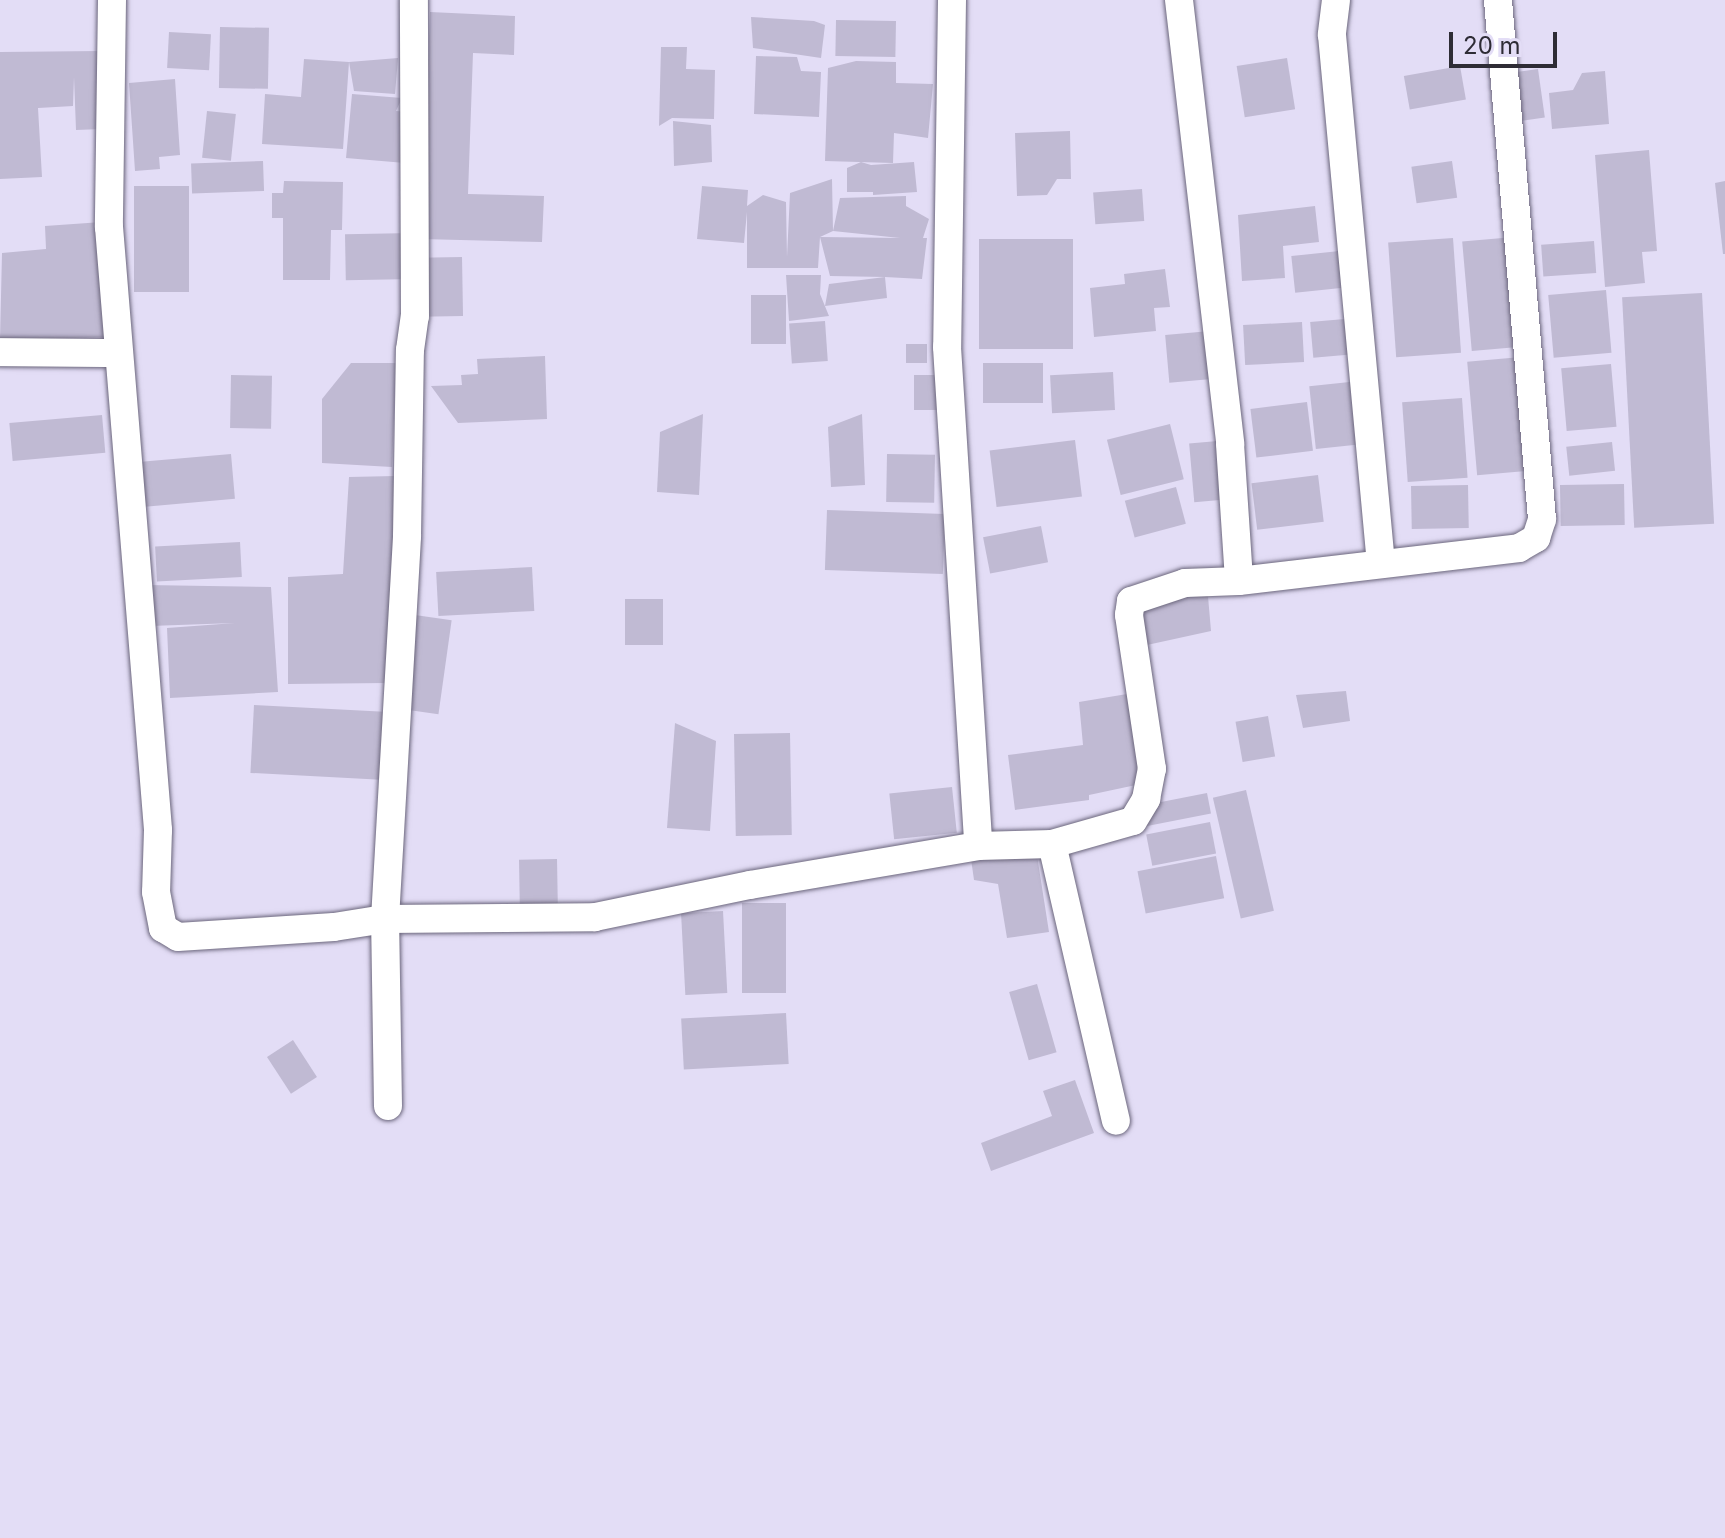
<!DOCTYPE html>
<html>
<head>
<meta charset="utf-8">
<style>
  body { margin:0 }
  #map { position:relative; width:1725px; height:1538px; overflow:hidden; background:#e3ddf6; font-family:Inter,sans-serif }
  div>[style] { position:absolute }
  .building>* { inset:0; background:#c0bad3; transform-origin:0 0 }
  .roads { filter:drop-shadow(0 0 2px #6b667c) drop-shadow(0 0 2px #6b667c) }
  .minor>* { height:28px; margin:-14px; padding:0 14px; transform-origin:14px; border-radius:14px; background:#fff }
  span { translate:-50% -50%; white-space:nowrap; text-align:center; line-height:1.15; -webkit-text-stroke:6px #e3ddf6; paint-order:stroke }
  .scale { position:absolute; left:1449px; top:32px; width:108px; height:36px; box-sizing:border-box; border:4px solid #2e2c35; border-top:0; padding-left:10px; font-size:24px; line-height:28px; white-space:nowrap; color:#2e2c35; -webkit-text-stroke:6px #e3ddf6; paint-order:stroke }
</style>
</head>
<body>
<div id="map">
  <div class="building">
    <i style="clip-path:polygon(430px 12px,515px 16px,514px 55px,473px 53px,468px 194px,544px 196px,542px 242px,421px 239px)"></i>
    <i style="clip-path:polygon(751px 17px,814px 21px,825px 25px,821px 58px,753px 48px)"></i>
    <i style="left:836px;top:20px;width:60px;height:36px;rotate:1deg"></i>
    <i style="left:220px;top:27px;width:49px;height:61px;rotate:1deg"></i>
    <i style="left:169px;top:32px;width:42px;height:36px;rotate:3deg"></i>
    <i style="clip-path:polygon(661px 47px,687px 47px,686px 69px,715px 70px,714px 119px,672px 118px,659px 126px)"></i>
    <i style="clip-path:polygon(100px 51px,102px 129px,76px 130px,74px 77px,73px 106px,38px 108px,42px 177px,0 179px,0 52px)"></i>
    <i style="clip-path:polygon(756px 56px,797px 57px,801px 71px,821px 72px,819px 117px,754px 114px)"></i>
    <i style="clip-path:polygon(398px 58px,395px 94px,354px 91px,349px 62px)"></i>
    <i style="left:1287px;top:58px;width:52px;height:51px;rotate:81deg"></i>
    <i style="clip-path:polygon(304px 59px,349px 62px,343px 149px,262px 144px,265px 94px,301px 97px)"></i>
    <i style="clip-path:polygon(856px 61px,896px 62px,896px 83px,933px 84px,928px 138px,894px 133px,893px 163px,825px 161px,828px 68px)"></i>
    <i style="left:1460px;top:66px;width:34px;height:57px;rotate:80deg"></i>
    <i style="left:1538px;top:69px;width:49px;height:26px;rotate:82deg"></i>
    <i style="clip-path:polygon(1605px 71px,1609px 124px,1552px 129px,1549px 93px,1573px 90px,1582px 73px)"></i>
    <i style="clip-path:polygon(175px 79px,180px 155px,159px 157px,160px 169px,135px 171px,129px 83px)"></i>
    <i style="clip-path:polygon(352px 94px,402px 98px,396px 111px,410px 112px,405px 163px,346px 158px)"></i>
    <i style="left:207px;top:111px;width:29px;height:47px;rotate:6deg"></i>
    <i style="clip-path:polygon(673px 121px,711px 125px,712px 162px,674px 166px)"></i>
    <i style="clip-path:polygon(1070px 131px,1071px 179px,1057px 179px,1047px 195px,1017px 196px,1015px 133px)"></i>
    <i style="clip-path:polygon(1649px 150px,1657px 251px,1642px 252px,1645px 283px,1605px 287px,1595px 155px)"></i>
    <i style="left:263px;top:161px;width:30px;height:72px;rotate:88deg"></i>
    <i style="left:1452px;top:161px;width:37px;height:41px;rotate:82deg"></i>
    <i style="clip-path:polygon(861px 162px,871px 165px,914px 162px,917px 192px,873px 195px,873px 192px,847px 192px,847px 168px)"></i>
    <i style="clip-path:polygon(832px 179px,833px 231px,840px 198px,906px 196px,906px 206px,929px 219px,923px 238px,927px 238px,922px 279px,885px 277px,887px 298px,825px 306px,829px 284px,885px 277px,830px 276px,820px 237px,900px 238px,833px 231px,820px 237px,818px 268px,747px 268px,747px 212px,744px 243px,697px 239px,702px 186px,748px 190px,747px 206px,763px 195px,786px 202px,787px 257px,790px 193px)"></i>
    <i style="clip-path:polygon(284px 181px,343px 182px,342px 230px,331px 230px,330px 280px,283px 280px,283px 218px,272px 218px,272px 193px,283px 193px)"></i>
    <i style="clip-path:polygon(1725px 181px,1725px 254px,1723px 254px,1715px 183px)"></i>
    <i style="left:134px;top:186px;width:55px;height:106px"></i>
    <i style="left:1142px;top:189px;width:32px;height:49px;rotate:86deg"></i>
    <i style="clip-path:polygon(1315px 206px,1319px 242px,1283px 246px,1285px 278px,1242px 281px,1238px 215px)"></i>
    <i style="clip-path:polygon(102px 222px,109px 337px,0 340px,2px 253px,46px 249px,45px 226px)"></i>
    <i style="left:413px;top:233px;width:46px;height:68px;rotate:89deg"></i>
    <i style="left:1514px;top:237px;width:110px;height:52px;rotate:85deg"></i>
    <i style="left:1453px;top:238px;width:115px;height:65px;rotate:86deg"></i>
    <i style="left:1073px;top:239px;width:110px;height:94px;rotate:90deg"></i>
    <i style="left:1594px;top:241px;width:32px;height:53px;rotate:86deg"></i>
    <i style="left:1349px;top:250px;width:37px;height:58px;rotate:84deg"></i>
    <i style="left:462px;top:257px;width:59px;height:43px;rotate:89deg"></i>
    <i style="clip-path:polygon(1165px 269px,1170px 307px,1154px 308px,1156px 331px,1094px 337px,1090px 288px,1125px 284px,1124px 274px)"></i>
    <i style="clip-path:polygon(786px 275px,821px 275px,820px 294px,829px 316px,789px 321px)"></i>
    <i style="left:1606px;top:290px;width:63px;height:58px;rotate:85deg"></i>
    <i style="left:1702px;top:293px;width:231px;height:80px;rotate:87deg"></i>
    <i style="left:751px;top:295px;width:35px;height:49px"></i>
    <i style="left:1356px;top:318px;width:36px;height:46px;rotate:85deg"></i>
    <i style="left:825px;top:321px;width:40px;height:36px;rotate:86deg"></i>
    <i style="left:1302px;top:322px;width:40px;height:59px;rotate:87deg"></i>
    <i style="left:1210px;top:331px;width:48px;height:45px;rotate:85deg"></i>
    <i style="left:906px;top:344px;width:21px;height:19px"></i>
    <i style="clip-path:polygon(545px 356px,547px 419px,458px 423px,431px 386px,462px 385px,461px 375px,478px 374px,477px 359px)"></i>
    <i style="left:1521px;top:357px;width:114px;height:54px;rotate:85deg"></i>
    <i style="clip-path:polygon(351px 363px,396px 363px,392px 467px,322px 463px,322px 399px)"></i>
    <i style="left:983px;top:363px;width:60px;height:40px"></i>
    <i style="left:1611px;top:364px;width:63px;height:50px;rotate:85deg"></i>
    <i style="left:1113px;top:372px;width:38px;height:63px;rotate:87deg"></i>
    <i style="left:231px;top:375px;width:41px;height:53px;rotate:1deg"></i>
    <i style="left:914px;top:375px;width:27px;height:35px"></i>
    <i style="left:1359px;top:381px;width:63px;height:50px;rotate:84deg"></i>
    <i style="left:1462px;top:398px;width:80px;height:60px;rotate:86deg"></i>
    <i style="left:1307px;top:402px;width:49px;height:57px;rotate:83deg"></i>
    <i style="clip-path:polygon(703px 414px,699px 495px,657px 492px,660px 432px)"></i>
    <i style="clip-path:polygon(862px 414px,865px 485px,831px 487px,828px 427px)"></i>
    <i style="left:102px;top:415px;width:38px;height:93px;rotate:85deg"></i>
    <i style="left:1170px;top:424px;width:57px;height:65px;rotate:76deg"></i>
    <i style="left:1075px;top:440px;width:57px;height:86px;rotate:83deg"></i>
    <i style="left:1229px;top:440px;width:59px;height:40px;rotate:85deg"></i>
    <i style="left:1612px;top:442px;width:29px;height:46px;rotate:84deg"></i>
    <i style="left:231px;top:454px;width:45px;height:90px;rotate:85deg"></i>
    <i style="left:887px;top:454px;width:48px;height:48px;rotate:1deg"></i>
    <i style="left:1318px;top:475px;width:47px;height:67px;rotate:83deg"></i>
    <i style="clip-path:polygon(395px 476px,387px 683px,288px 684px,288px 577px,343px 574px,349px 477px)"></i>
    <i style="left:1624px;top:484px;width:41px;height:64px;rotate:89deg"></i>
    <i style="left:1468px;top:485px;width:43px;height:57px;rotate:89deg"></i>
    <i style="left:1176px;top:487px;width:38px;height:53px;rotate:75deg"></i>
    <i style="left:827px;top:510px;width:118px;height:60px;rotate:2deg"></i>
    <i style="left:1041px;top:526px;width:37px;height:59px;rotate:79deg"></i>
    <i style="left:240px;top:542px;width:35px;height:85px;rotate:87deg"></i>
    <i style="left:532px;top:567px;width:44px;height:96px;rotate:87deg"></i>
    <i style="clip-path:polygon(146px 585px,271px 587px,278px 692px,170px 698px,167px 628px,235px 623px,150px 626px)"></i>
    <i style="clip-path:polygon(1207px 585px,1211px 631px,1147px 645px,1141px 625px,1148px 597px)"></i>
    <i style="left:625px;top:599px;width:38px;height:46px"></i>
    <i style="left:415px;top:615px;width:37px;height:95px;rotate:8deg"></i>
    <i style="clip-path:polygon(1346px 691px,1350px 721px,1303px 728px,1296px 695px)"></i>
    <i style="clip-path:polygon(1133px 693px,1150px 782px,1089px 795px,1089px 800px,1015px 810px,1008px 755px,1083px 745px,1079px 702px)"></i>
    <i style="left:254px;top:705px;width:135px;height:68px;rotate:3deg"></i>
    <i style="left:1268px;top:716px;width:41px;height:33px;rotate:80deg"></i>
    <i style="clip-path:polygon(675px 723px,716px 741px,710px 831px,667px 828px)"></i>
    <i style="left:790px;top:733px;width:102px;height:56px;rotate:89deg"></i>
    <i style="left:952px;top:787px;width:46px;height:63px;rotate:84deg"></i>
    <i style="left:1246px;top:790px;width:124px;height:34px;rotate:77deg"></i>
    <i style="left:1207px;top:793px;width:21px;height:65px;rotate:79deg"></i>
    <i style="left:1210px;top:822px;width:32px;height:65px;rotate:79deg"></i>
    <i style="clip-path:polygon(1036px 849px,1049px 932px,1007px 938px,998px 884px,974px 880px,971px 859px)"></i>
    <i style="left:1216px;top:856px;width:43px;height:80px;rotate:79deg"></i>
    <i style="left:557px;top:859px;width:52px;height:38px;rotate:89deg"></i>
    <i style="left:742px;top:903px;width:44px;height:90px"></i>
    <i style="left:723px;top:911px;width:82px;height:42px;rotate:87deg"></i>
    <i style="left:1037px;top:984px;width:71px;height:29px;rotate:74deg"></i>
    <i style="left:786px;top:1013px;width:51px;height:105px;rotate:87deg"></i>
    <i style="left:293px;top:1040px;width:44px;height:31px;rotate:57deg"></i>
    <i style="clip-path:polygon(1075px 1080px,1094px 1133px,991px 1171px,981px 1143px,1052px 1116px,1043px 1091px)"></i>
  </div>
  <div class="roads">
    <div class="minor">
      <i style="left:112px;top:0;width:227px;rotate:90.8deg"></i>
      <i style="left:109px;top:227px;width:605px;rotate:85.35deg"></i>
      <i style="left:158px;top:830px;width:62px;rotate:91.8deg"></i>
      <i style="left:156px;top:892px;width:37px;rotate:79deg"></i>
      <i style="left:163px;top:928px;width:17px;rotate:31deg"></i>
      <i style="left:178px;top:937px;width:156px;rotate:-3.7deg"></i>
      <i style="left:334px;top:927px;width:52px;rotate:-8.9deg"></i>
      <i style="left:385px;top:919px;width:210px;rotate:-0.5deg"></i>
      <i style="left:595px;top:917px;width:158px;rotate:-11.7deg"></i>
      <i style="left:750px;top:885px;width:231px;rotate:-9.7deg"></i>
      <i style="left:978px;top:846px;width:74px;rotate:-1.5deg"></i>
      <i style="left:1052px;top:844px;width:84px;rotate:-15.9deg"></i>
      <i style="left:1133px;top:821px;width:26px;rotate:-59deg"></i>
      <i style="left:1146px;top:799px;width:31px;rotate:-79deg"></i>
      <i style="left:1152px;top:769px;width:156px;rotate:-98.5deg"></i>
      <i style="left:1129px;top:615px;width:14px;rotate:-82deg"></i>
      <i style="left:1131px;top:601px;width:57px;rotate:-18.4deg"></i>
      <i style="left:1185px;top:583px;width:54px;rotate:-2.1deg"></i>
      <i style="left:1239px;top:581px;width:282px;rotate:-6.7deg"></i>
      <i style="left:1519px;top:548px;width:20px;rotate:-30deg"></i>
      <i style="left:1536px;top:538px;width:20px;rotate:-72deg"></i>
      <i style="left:1542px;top:519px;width:521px;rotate:-94.85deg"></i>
      <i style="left:952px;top:0;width:347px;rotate:90.8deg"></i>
      <i style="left:947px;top:347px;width:500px;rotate:86.4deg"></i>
      <i style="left:1179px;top:0;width:447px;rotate:83.4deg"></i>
      <i style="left:1230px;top:444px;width:137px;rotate:86.2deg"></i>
      <i style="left:1336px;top:0;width:35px;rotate:97deg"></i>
      <i style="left:1332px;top:35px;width:531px;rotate:84.71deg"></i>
      <i style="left:0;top:352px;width:118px;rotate:0.5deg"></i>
      <i style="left:1052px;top:844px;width:284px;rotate:77deg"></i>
      <i style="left:388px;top:1106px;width:187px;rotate:-90.9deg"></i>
      <i style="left:385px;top:919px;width:384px;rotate:-86.7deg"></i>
      <i style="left:407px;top:536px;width:186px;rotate:-89.1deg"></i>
      <i style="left:410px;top:350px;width:34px;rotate:-82deg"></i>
      <i style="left:415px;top:316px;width:316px;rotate:-90.2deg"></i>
    </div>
  </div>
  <div class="scale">20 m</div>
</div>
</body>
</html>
